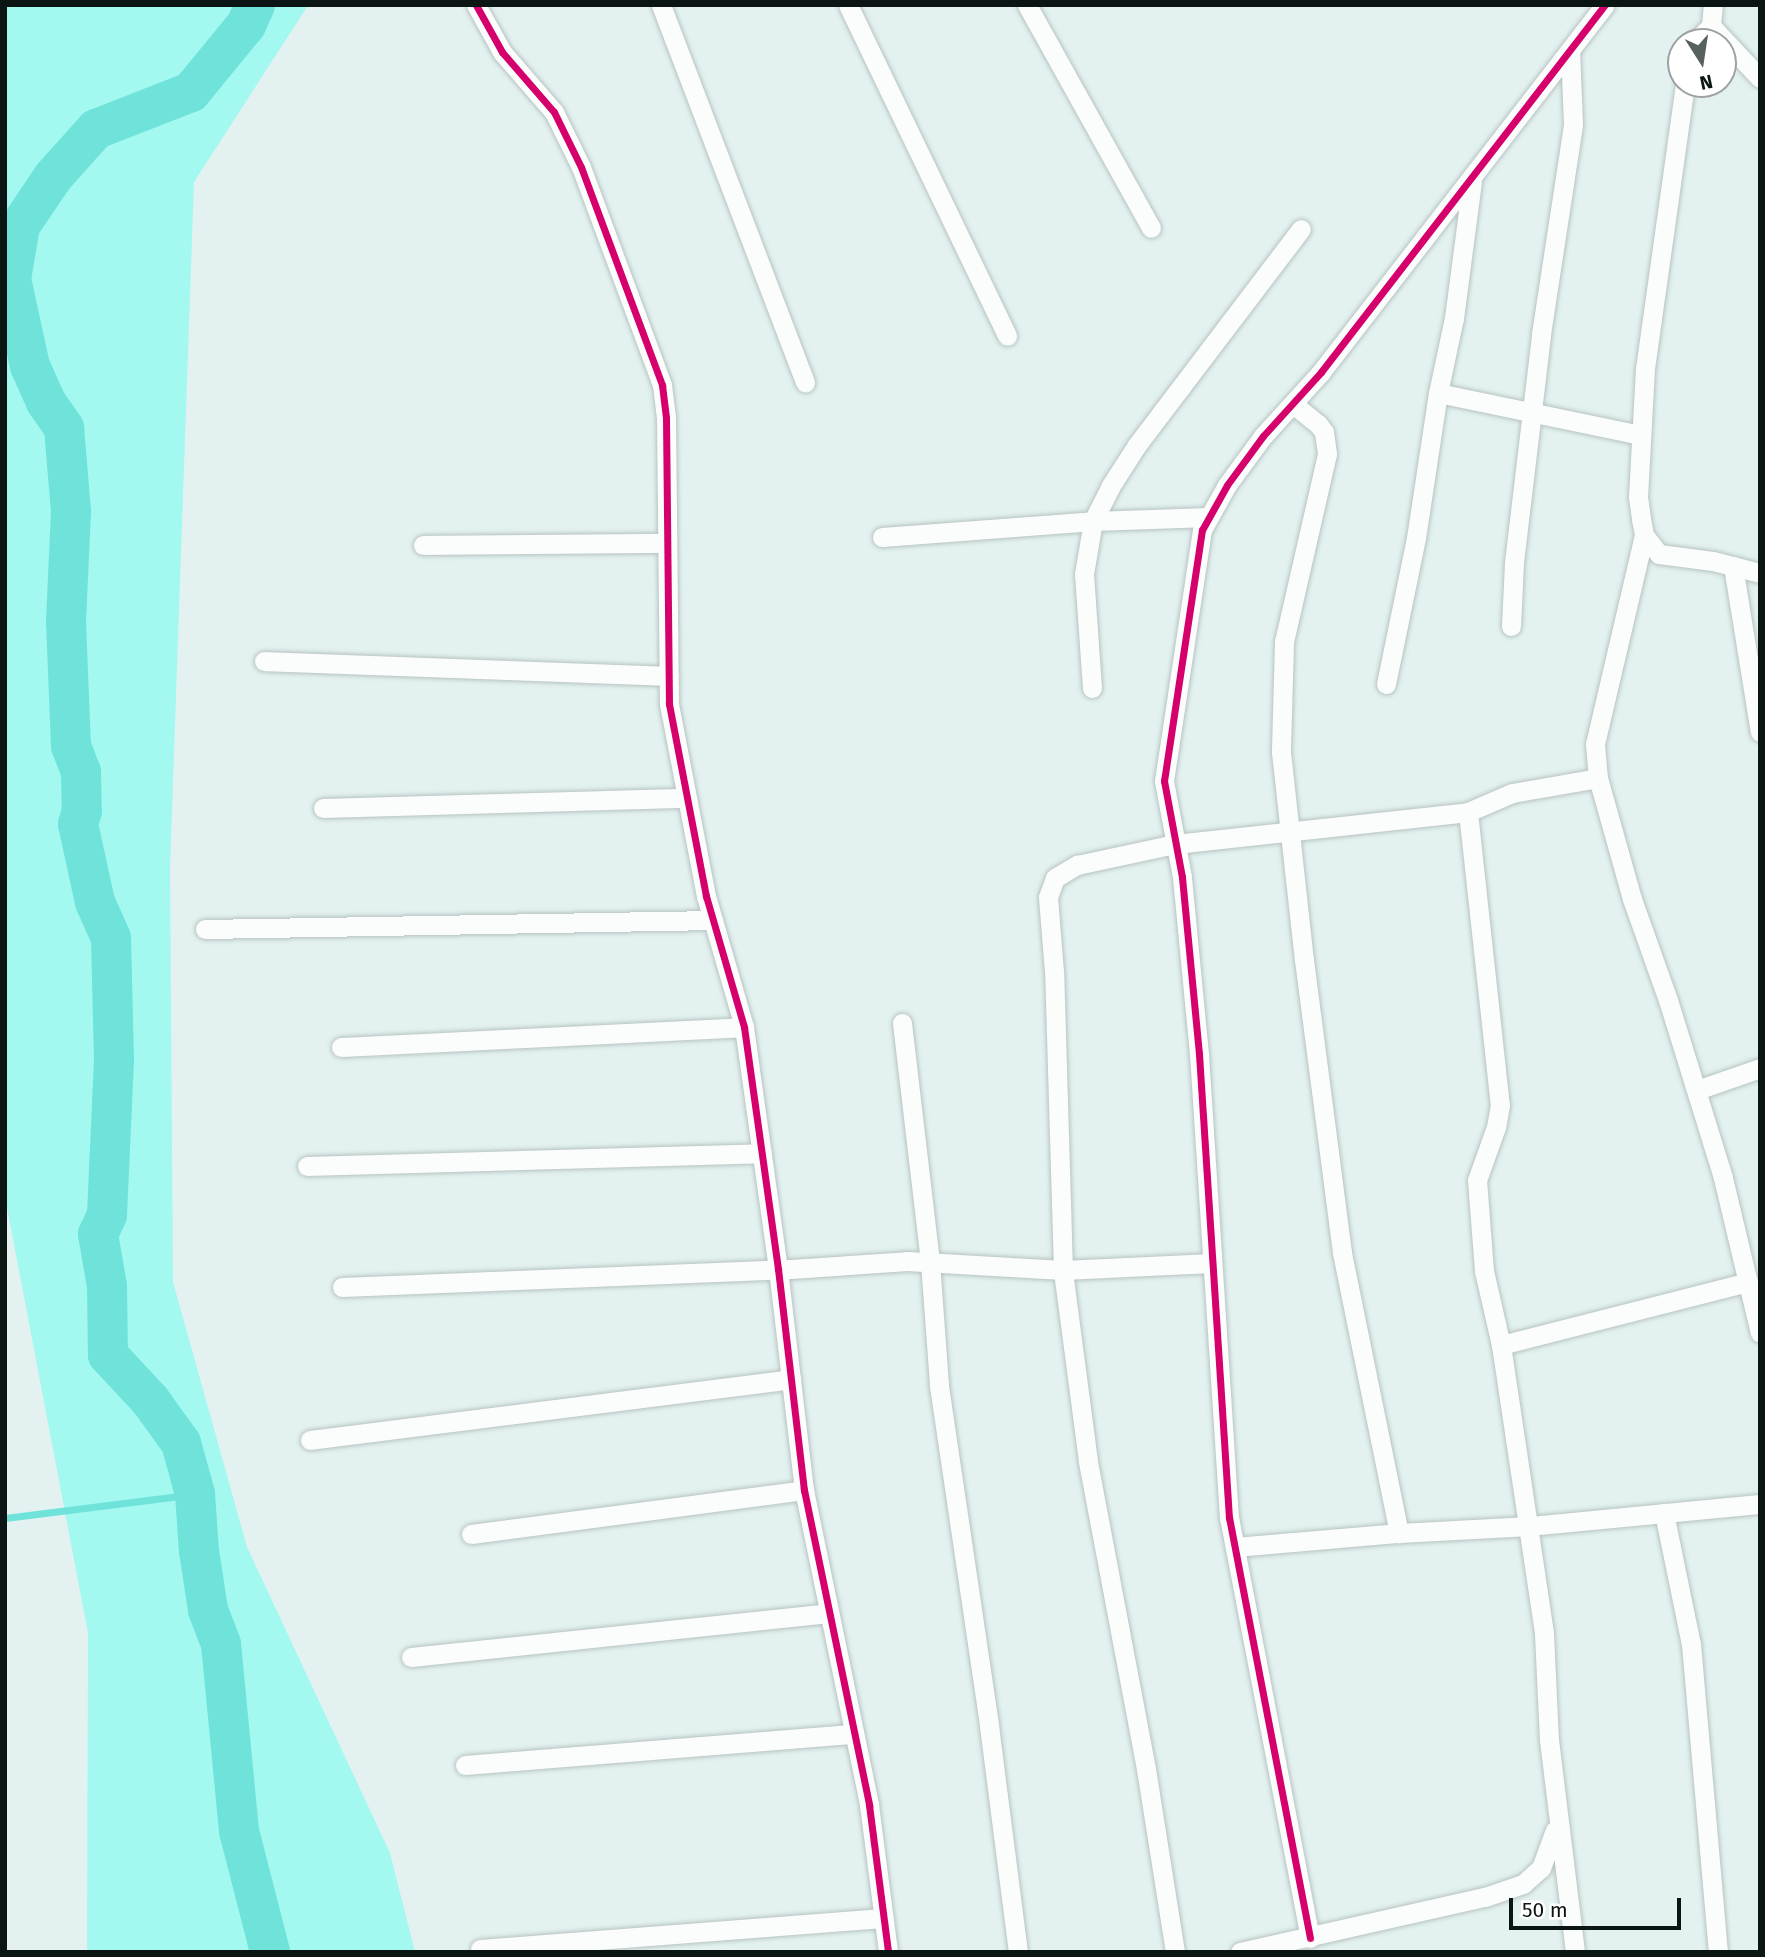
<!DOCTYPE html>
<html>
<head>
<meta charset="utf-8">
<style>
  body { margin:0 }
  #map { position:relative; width:1765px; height:1957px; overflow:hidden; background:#e3f2f0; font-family:"Fira Sans",sans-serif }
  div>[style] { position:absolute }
  .green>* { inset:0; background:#a3f8f0 }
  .stream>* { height:7px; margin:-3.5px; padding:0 3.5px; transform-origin:3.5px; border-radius:3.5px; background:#6fe3da }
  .river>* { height:40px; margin:-20px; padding:0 20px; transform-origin:20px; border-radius:20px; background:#6fe3da }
  .roads { filter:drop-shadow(0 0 2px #b7c3c1) drop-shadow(0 0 2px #b7c3c1) }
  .street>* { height:19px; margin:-9.5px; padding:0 9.5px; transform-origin:9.5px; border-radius:9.5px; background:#fbfdfd }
  .cycleway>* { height:7px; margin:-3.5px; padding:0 3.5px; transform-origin:3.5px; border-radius:3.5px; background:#d6006c }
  span { translate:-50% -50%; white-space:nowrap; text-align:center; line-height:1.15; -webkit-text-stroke:5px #fff; paint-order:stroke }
  .frame { position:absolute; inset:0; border:7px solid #0b1513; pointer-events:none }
  .north { position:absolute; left:1667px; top:28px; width:70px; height:70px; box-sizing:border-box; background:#fff; border:2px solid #9da1a1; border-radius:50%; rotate:168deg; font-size:19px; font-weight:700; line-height:28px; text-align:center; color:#0b1513 }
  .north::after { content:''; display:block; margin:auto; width:24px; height:32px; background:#576260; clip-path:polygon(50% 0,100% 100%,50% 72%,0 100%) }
  .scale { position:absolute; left:1509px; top:1898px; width:172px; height:32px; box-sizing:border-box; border:4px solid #0b1513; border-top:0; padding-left:9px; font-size:21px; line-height:24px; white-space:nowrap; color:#0b1513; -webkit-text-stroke:5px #fff; paint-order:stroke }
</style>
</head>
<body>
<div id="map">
  <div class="green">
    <i style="clip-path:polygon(5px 5px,307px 7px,194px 182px,170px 868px,173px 1282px,247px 1547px,390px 1853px,415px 1952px,87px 1952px,88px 1633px,5px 1197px)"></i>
  </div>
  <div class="stream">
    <i style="left:5px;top:1518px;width:192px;rotate:-7.2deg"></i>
  </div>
  <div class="river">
    <i style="left:255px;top:5px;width:22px;rotate:114deg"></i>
    <i style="left:246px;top:25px;width:87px;rotate:129.4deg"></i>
    <i style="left:191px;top:92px;width:102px;rotate:158.7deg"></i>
    <i style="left:96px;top:129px;width:64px;rotate:131.9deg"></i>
    <i style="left:53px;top:177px;width:59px;rotate:124deg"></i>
    <i style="left:20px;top:226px;width:54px;rotate:99.6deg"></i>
    <i style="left:11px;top:279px;width:89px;rotate:77.7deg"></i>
    <i style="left:30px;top:366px;width:39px;rotate:66deg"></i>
    <i style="left:46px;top:402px;width:32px;rotate:55deg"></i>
    <i style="left:64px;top:428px;width:83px;rotate:85.2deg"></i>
    <i style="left:71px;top:511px;width:111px;rotate:92.6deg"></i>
    <i style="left:66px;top:622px;width:124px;rotate:87.7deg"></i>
    <i style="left:71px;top:746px;width:28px;rotate:69deg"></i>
    <i style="left:81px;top:772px;width:39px;rotate:89deg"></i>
    <i style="left:82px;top:811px;width:14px;rotate:107deg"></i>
    <i style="left:78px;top:824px;width:80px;rotate:77.7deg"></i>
    <i style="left:95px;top:902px;width:39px;rotate:66deg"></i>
    <i style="left:111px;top:938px;width:122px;rotate:88.6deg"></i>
    <i style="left:114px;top:1060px;width:155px;rotate:92.6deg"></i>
    <i style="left:107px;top:1215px;width:21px;rotate:115deg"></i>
    <i style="left:98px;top:1234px;width:53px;rotate:80.2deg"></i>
    <i style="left:107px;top:1286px;width:69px;rotate:89.2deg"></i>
    <i style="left:108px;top:1355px;width:62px;rotate:47deg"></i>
    <i style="left:150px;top:1400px;width:53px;rotate:54.2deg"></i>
    <i style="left:181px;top:1443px;width:53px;rotate:74.6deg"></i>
    <i style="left:195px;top:1494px;width:57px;rotate:86deg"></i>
    <i style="left:199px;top:1551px;width:60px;rotate:81.3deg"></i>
    <i style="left:208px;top:1610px;width:36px;rotate:69deg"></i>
    <i style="left:221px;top:1644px;width:188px;rotate:84.5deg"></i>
    <i style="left:239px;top:1831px;width:125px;rotate:75.6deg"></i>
  </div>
  <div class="roads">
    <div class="street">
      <i style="left:476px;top:5px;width:54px;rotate:61deg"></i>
      <i style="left:502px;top:52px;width:79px;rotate:49.1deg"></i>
      <i style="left:554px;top:112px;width:61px;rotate:63.9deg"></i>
      <i style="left:581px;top:167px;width:233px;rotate:69.6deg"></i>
      <i style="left:662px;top:385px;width:33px;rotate:83deg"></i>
      <i style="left:666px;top:418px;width:286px;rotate:89.4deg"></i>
      <i style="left:669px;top:704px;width:196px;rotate:79.1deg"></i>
      <i style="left:706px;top:896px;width:136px;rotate:73.8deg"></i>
      <i style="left:744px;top:1027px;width:244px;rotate:82deg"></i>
      <i style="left:778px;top:1269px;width:223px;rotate:83.3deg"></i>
      <i style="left:804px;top:1490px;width:322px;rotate:78.3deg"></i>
      <i style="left:869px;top:1805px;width:148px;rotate:82.6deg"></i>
      <i style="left:661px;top:5px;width:404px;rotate:69.1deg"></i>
      <i style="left:848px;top:5px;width:367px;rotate:64.3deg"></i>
      <i style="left:1027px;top:5px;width:255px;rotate:60.9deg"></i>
      <i style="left:1711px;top:26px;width:71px;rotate:46.7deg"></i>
      <i style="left:1695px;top:42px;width:23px;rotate:-45deg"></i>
      <i style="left:1711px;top:26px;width:21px;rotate:-85deg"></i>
      <i style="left:1685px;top:84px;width:287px;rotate:98deg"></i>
      <i style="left:1645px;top:368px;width:129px;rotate:93.1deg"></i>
      <i style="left:1638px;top:497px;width:22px;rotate:82deg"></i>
      <i style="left:1641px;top:519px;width:16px;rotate:79deg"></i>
      <i style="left:1644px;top:535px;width:24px;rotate:52deg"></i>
      <i style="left:1659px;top:554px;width:54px;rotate:7.4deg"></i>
      <i style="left:1713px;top:561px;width:49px;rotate:14.3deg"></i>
      <i style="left:1438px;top:393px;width:207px;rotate:11.7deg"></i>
      <i style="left:1293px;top:404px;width:32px;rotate:39deg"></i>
      <i style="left:1318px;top:424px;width:10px;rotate:53deg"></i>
      <i style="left:1324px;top:432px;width:22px;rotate:82deg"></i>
      <i style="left:1327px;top:454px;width:193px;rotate:102.9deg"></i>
      <i style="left:1284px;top:642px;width:110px;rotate:91.6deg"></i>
      <i style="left:1281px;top:752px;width:209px;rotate:83.7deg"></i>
      <i style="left:1304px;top:960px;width:295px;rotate:82.6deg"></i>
      <i style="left:1342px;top:1253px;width:286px;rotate:78.5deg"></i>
      <i style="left:1644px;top:535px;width:215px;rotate:103.2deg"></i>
      <i style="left:1595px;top:744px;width:34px;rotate:85deg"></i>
      <i style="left:1598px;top:778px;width:126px;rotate:74.3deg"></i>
      <i style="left:1632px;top:899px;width:107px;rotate:70.4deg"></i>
      <i style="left:1668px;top:1000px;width:186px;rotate:72.8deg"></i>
      <i style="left:1723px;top:1178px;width:159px;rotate:76.6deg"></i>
      <i style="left:882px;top:537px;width:212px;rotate:-4.3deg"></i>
      <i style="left:1093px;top:521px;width:116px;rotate:-2deg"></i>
      <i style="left:423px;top:545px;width:244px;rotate:-0.5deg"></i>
      <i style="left:1733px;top:566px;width:168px;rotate:80.8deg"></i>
      <i style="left:1511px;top:626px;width:64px;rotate:-87.3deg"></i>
      <i style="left:1514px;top:562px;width:230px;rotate:-83.2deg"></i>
      <i style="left:1541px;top:334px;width:212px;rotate:-81.3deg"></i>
      <i style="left:1573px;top:124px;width:74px;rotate:-92.3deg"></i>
      <i style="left:264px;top:661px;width:405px;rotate:2.1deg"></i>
      <i style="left:1386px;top:684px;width:149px;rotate:-78.4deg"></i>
      <i style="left:1416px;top:538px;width:147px;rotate:-81.4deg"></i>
      <i style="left:1438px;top:393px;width:77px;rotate:-78deg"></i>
      <i style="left:1454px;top:318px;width:138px;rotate:-82.5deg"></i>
      <i style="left:1092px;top:688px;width:114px;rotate:-94deg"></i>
      <i style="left:1084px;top:574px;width:54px;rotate:-80.4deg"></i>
      <i style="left:1093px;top:521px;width:38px;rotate:-63deg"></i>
      <i style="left:1110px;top:487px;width:50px;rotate:-57.3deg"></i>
      <i style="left:1137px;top:445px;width:271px;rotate:-52.8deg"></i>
      <i style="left:323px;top:808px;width:364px;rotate:-1.6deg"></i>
      <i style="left:1468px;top:812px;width:295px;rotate:83.8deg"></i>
      <i style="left:1500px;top:1105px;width:22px;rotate:100deg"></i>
      <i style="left:1496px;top:1127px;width:56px;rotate:109.7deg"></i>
      <i style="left:1477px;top:1180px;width:91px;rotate:85.6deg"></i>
      <i style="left:1484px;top:1271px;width:76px;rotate:77.1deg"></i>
      <i style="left:1501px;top:1345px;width:292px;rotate:81.5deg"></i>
      <i style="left:1544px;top:1634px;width:106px;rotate:87.3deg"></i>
      <i style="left:1549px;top:1740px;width:214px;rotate:83deg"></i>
      <i style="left:205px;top:929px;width:508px;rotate:-1.01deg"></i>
      <i style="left:902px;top:1023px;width:241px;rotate:83.3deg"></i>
      <i style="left:930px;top:1262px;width:124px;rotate:85.8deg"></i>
      <i style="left:939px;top:1386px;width:344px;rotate:81.6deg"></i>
      <i style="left:989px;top:1726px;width:228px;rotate:82.7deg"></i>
      <i style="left:341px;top:1047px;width:403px;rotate:-2.8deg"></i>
      <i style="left:1697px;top:1090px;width:67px;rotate:-19.2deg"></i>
      <i style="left:307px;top:1166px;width:455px;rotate:-1.6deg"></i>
      <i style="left:342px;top:1287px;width:449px;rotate:-2.3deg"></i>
      <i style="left:791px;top:1269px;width:116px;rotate:-3.9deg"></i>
      <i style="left:907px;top:1261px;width:156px;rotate:3.3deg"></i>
      <i style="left:1063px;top:1270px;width:149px;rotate:-2.7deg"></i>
      <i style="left:1501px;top:1345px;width:255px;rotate:-14.3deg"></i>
      <i style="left:310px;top:1440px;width:485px;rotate:-7.2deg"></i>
      <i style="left:1664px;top:1513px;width:134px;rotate:78.4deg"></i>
      <i style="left:1691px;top:1644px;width:309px;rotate:85deg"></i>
      <i style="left:471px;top:1534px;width:336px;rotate:-7.5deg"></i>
      <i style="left:1235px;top:1547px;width:165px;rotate:-4.9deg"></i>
      <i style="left:1399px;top:1533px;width:131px;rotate:-3.1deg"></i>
      <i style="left:1530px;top:1526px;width:231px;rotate:-5.5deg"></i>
      <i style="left:411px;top:1657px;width:420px;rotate:-6deg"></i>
      <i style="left:465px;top:1765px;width:390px;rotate:-4.6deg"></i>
      <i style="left:1310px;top:1938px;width:428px;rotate:-100.9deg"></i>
      <i style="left:1229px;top:1518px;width:465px;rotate:-93.7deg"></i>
      <i style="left:1199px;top:1054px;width:178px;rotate:-95.5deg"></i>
      <i style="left:1182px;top:877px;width:98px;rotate:-100.6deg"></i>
      <i style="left:1164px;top:781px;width:254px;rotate:-81.4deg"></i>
      <i style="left:1202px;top:530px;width:51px;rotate:-60.9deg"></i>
      <i style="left:1227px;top:485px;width:61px;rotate:-53.7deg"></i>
      <i style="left:1263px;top:436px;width:86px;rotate:-47.8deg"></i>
      <i style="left:1321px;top:372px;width:464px;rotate:-52.3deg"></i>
      <i style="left:480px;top:1949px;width:404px;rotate:-4.4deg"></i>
      <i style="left:1175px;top:1952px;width:185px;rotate:-99deg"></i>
      <i style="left:1146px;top:1769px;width:313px;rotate:-100.7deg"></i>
      <i style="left:1088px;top:1461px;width:193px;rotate:-97.5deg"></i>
      <i style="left:1063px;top:1270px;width:298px;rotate:-91.7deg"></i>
      <i style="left:1054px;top:972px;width:75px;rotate:-94.6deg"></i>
      <i style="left:1048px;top:897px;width:20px;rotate:-70deg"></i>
      <i style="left:1055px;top:878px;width:26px;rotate:-31deg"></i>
      <i style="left:1077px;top:865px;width:100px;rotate:-12.1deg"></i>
      <i style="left:1175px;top:844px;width:295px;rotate:-6.2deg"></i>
      <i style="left:1468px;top:812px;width:48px;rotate:-23.4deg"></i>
      <i style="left:1512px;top:793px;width:87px;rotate:-9.9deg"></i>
      <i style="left:1240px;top:1952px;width:251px;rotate:-12.7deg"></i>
      <i style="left:1485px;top:1897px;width:40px;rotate:-18.9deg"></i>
      <i style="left:1523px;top:1884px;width:24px;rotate:-42deg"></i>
      <i style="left:1541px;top:1868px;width:40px;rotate:-69.8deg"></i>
    </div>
  </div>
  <div class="cycleway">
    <i style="left:476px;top:5px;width:54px;rotate:61deg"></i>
    <i style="left:502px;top:52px;width:79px;rotate:49.1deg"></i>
    <i style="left:554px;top:112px;width:61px;rotate:63.9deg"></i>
    <i style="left:581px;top:167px;width:233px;rotate:69.6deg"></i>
    <i style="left:662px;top:385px;width:33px;rotate:83deg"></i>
    <i style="left:666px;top:418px;width:286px;rotate:89.4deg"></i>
    <i style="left:669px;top:704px;width:196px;rotate:79.1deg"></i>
    <i style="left:706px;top:896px;width:136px;rotate:73.8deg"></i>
    <i style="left:744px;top:1027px;width:244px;rotate:82deg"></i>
    <i style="left:778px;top:1269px;width:223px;rotate:83.3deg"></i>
    <i style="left:804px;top:1490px;width:322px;rotate:78.3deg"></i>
    <i style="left:869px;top:1805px;width:148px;rotate:82.6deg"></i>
    <i style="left:1310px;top:1938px;width:428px;rotate:-100.9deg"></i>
    <i style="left:1229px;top:1518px;width:465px;rotate:-93.7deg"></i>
    <i style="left:1199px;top:1054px;width:178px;rotate:-95.5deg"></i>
    <i style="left:1182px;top:877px;width:98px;rotate:-100.6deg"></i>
    <i style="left:1164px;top:781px;width:254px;rotate:-81.4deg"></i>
    <i style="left:1202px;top:530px;width:51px;rotate:-60.9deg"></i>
    <i style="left:1227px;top:485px;width:61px;rotate:-53.7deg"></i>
    <i style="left:1263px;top:436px;width:86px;rotate:-47.8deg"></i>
    <i style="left:1321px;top:372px;width:464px;rotate:-52.3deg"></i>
  </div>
  <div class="frame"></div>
  <div class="north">N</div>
  <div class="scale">50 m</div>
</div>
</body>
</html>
